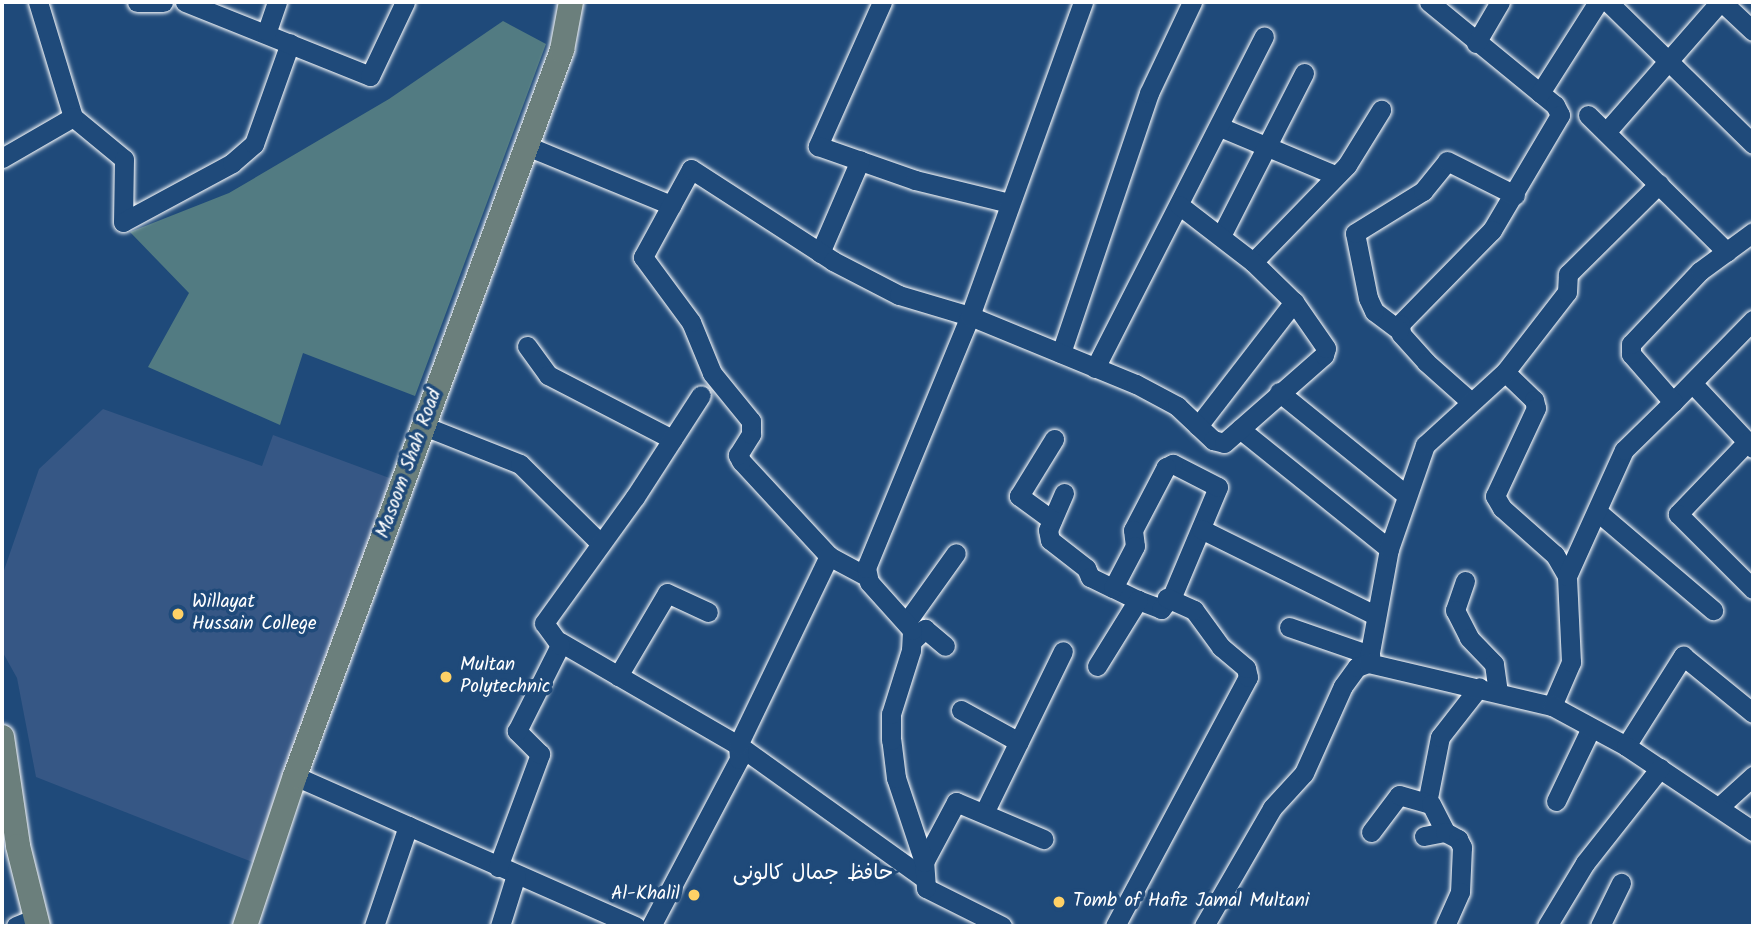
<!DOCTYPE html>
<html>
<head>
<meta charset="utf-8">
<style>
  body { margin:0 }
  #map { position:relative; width:1755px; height:928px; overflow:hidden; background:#1f4a7a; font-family:Kalam,"Playpen Sans Arabic",sans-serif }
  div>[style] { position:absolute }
  .built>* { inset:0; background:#365785 }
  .green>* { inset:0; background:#527b82 }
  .roads { filter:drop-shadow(0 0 2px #fff) drop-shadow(0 0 2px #fff) }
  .minor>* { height:19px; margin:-9.5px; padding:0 9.5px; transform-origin:9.5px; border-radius:9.5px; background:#1f4a7a }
  .major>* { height:24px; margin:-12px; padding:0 12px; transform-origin:12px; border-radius:12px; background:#6b7f7c }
  .dots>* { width:19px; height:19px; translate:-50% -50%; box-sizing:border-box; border:4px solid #1f4a7a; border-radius:50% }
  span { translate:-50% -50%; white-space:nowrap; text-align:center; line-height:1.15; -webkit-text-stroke:7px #1f4a7a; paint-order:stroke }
  .street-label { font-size:19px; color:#fff }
  .poi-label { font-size:19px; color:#fff }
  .left { translate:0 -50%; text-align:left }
  .right { translate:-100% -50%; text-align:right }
  .neighbourhood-label { font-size:21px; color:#fff }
  .frame { position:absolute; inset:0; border:4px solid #fff; pointer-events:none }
</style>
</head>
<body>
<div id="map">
  <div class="built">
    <i style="clip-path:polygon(103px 409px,262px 466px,273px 435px,403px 483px,265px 867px,36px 777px,17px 678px,2px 651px,2px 576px,39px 469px)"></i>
  </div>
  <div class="green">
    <i style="clip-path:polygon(503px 21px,546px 44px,415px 396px,303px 353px,280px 425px,148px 367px,189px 293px,130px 232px,229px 193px,389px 99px)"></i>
  </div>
  <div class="roads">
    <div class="minor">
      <i style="left:38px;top:2px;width:120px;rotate:73.1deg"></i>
      <i style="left:73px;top:117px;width:66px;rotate:39.5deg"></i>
      <i style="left:124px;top:159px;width:63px;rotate:90.9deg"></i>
      <i style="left:123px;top:222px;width:124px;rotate:-28.4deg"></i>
      <i style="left:232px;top:163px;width:29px;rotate:-41deg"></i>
      <i style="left:254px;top:144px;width:107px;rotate:-70.4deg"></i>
      <i style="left:137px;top:2px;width:26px"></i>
      <i style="left:185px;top:2px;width:199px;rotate:21.8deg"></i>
      <i style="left:370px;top:76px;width:82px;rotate:-64.7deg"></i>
      <i style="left:882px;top:2px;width:158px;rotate:114deg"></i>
      <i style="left:818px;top:146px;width:103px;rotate:19.3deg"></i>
      <i style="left:915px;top:180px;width:97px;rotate:13.7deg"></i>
      <i style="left:1429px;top:2px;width:163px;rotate:39.3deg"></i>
      <i style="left:1555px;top:105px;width:11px;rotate:63deg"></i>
      <i style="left:1560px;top:115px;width:134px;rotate:120.6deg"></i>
      <i style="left:1492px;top:230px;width:132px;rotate:134.4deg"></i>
      <i style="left:1400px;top:324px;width:10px;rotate:84deg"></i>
      <i style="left:1401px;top:334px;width:38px;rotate:48deg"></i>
      <i style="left:1426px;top:362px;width:60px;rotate:41.6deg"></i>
      <i style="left:1608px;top:2px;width:203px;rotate:44.4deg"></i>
      <i style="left:1722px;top:2px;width:42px;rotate:43.1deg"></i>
      <i style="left:267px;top:31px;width:31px;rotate:-71deg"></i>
      <i style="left:1476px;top:43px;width:48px;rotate:-59.7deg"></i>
      <i style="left:1540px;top:93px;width:108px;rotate:-57.5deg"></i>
      <i style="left:1588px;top:115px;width:195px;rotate:44.6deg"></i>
      <i style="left:1220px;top:127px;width:125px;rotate:22.7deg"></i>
      <i style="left:1607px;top:131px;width:171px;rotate:-48.8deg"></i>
      <i style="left:527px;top:146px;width:156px;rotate:22.3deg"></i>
      <i style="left:2px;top:158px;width:82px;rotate:-30deg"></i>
      <i style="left:1221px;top:236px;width:183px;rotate:-63deg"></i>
      <i style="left:820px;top:253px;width:101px;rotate:-66.7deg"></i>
      <i style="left:1253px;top:262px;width:135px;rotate:-45.9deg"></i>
      <i style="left:1347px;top:165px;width:65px;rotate:-58.3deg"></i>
      <i style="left:1399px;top:330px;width:31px;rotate:-143deg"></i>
      <i style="left:1374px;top:311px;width:14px;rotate:-115deg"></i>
      <i style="left:1368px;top:298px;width:66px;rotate:-101.3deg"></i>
      <i style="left:1355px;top:233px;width:80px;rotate:-31.7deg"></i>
      <i style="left:1423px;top:191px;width:38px;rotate:-51deg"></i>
      <i style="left:1447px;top:161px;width:76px;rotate:26.6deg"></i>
      <i style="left:527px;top:346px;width:36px;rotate:54deg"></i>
      <i style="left:548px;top:375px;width:140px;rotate:27.3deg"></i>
      <i style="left:1061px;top:353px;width:274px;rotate:-71.3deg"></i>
      <i style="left:1149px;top:93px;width:101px;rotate:-64.7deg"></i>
      <i style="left:1095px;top:368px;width:372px;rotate:-63deg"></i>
      <i style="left:1505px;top:372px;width:40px;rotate:44deg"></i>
      <i style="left:1534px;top:400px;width:8px;rotate:76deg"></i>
      <i style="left:1536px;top:408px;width:97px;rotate:115deg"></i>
      <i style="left:1495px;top:496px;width:14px;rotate:60deg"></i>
      <i style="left:1502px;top:508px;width:71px;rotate:41.6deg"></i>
      <i style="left:1555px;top:555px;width:24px;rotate:60deg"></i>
      <i style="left:1693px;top:384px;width:88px;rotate:46.8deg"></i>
      <i style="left:1279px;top:392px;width:164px;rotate:39deg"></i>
      <i style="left:1673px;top:402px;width:115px;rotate:-45.7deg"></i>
      <i style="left:424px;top:426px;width:103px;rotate:21.6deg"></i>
      <i style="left:520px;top:464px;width:111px;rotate:44.6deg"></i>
      <i style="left:1198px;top:426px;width:157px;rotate:-52.3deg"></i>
      <i style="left:1240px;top:429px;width:191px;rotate:38.8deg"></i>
      <i style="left:1747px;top:442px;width:100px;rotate:133.8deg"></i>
      <i style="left:1678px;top:514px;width:106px;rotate:45deg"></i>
      <i style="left:1064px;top:493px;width:40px;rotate:113.4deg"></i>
      <i style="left:1048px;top:530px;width:10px;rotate:79deg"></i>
      <i style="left:1050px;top:540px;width:46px;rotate:37.9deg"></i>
      <i style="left:1086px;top:568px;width:10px;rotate:66deg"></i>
      <i style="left:1090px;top:577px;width:25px;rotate:26deg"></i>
      <i style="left:1113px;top:588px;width:28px;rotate:26deg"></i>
      <i style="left:1138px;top:600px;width:25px;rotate:21deg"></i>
      <i style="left:1161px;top:609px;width:19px;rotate:-51deg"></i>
      <i style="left:1173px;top:594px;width:116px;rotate:-67.2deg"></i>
      <i style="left:1218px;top:487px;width:51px;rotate:-152.9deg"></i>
      <i style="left:1173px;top:464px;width:8px;rotate:157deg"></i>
      <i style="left:1166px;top:467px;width:71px;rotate:117.6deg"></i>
      <i style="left:1133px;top:530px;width:16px;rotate:83deg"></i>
      <i style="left:1135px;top:546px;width:47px;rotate:117.6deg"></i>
      <i style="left:1599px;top:513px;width:150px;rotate:40.4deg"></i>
      <i style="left:1052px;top:520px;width:41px;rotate:-144deg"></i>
      <i style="left:1019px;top:496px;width:67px;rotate:-58.4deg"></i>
      <i style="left:1201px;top:529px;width:194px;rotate:26.3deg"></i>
      <i style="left:866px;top:576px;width:42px;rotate:-151.6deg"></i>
      <i style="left:829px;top:556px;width:129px;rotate:-132.8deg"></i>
      <i style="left:741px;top:461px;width:7px;rotate:-117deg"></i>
      <i style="left:738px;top:455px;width:25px;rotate:-58deg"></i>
      <i style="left:751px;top:434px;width:13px;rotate:-90deg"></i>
      <i style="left:751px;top:421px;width:62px;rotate:-129.1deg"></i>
      <i style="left:712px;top:373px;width:55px;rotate:-112.4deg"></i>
      <i style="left:691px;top:322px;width:81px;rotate:-126.4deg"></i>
      <i style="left:643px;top:257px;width:100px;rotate:-61.4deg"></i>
      <i style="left:691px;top:169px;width:169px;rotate:32.9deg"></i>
      <i style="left:833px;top:261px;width:74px;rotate:27.3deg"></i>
      <i style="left:899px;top:295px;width:74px;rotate:16.5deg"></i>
      <i style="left:970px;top:316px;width:179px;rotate:22.3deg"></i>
      <i style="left:1136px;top:384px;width:47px;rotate:28.2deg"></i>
      <i style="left:1177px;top:406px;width:50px;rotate:43.4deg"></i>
      <i style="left:1213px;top:440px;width:11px;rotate:15deg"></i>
      <i style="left:1224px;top:443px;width:133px;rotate:-41.3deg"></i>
      <i style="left:1324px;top:355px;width:7px;rotate:-74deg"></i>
      <i style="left:1326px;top:348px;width:56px;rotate:-124.8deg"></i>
      <i style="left:1294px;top:302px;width:57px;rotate:-135.7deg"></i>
      <i style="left:1253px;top:262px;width:93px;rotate:-142.4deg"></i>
      <i style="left:1465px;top:581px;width:31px;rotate:109deg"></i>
      <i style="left:1455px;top:610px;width:31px;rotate:63deg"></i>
      <i style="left:1469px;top:638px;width:36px;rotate:46deg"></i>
      <i style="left:1494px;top:664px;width:28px;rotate:82deg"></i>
      <i style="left:908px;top:620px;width:82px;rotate:-54.4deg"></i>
      <i style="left:1289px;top:627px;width:86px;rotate:19.1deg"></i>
      <i style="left:912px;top:641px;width:18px;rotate:-43deg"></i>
      <i style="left:925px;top:629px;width:26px;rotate:40deg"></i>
      <i style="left:560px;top:642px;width:206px;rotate:30.1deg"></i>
      <i style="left:738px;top:745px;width:229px;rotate:35.6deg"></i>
      <i style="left:1368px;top:663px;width:116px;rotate:-79.6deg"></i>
      <i style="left:1389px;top:549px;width:110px;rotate:-70.9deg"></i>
      <i style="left:1425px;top:445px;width:108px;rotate:-42.4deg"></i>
      <i style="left:1505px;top:372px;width:101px;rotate:-52.2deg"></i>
      <i style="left:1567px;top:292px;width:18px;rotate:-87deg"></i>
      <i style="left:1568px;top:274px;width:128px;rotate:-44.7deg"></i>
      <i style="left:1097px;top:666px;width:78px;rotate:-58.2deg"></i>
      <i style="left:618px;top:676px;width:96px;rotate:-59.4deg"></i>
      <i style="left:667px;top:593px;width:45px;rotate:24.9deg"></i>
      <i style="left:1552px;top:706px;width:48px;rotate:-66.6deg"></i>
      <i style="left:1571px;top:662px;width:86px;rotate:-92.7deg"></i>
      <i style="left:1567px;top:576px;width:138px;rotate:-65.7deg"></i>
      <i style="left:1624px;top:450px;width:69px;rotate:-44.4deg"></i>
      <i style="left:1673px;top:402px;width:64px;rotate:-131.2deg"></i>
      <i style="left:1631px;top:354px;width:10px;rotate:-90deg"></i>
      <i style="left:1631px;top:344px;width:100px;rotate:-46.6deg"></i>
      <i style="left:1700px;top:271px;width:66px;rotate:-36.3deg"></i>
      <i style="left:961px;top:710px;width:66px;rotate:28.9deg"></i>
      <i style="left:1626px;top:746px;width:107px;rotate:-57.7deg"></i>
      <i style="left:1683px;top:656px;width:90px;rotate:39.2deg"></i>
      <i style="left:295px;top:776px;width:372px;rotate:23.8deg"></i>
      <i style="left:1556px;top:801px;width:81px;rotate:-64.4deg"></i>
      <i style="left:1427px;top:803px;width:67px;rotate:-78.9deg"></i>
      <i style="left:1440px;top:737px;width:63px;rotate:-52deg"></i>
      <i style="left:1720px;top:806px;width:45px;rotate:-42.3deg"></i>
      <i style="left:984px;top:813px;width:180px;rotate:-64deg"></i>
      <i style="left:1371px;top:832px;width:46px;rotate:-52.9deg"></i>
      <i style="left:1399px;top:795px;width:33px;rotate:16deg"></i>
      <i style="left:1431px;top:804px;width:31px;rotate:63deg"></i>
      <i style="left:1424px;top:836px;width:21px;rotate:-11deg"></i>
      <i style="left:1445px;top:832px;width:15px;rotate:28deg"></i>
      <i style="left:1458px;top:839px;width:9px;rotate:63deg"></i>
      <i style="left:1462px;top:847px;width:45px;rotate:92.5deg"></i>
      <i style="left:1460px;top:892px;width:37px;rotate:114deg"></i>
      <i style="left:924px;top:862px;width:68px;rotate:-61.9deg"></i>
      <i style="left:956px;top:802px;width:95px;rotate:23deg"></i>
      <i style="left:498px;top:867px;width:121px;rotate:-69.6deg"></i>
      <i style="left:540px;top:754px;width:33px;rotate:-135deg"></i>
      <i style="left:517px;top:731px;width:96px;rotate:-63.4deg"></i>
      <i style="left:560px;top:645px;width:27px;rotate:-126deg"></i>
      <i style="left:544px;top:623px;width:155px;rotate:-54.2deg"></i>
      <i style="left:635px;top:497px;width:121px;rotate:-57.1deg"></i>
      <i style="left:16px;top:926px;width:22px;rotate:-22deg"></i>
      <i style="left:374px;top:926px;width:106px;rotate:-71.2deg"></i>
      <i style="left:500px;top:926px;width:53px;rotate:-72.6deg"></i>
      <i style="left:651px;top:926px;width:189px;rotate:-62.2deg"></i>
      <i style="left:739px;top:759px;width:14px;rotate:-94deg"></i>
      <i style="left:738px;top:745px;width:210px;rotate:-64.3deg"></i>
      <i style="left:1002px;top:926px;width:85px;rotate:-153.4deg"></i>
      <i style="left:926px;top:888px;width:26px;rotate:-94deg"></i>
      <i style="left:924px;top:862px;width:89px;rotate:-108.4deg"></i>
      <i style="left:896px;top:778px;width:38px;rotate:-97deg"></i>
      <i style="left:891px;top:740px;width:26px;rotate:-90deg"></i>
      <i style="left:891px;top:714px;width:67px;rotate:-72.6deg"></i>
      <i style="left:911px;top:650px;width:20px;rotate:-87deg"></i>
      <i style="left:912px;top:630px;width:64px;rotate:-131.9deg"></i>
      <i style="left:869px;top:582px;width:14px;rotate:-102deg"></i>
      <i style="left:866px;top:568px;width:273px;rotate:-67.6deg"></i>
      <i style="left:970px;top:316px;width:334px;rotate:-70.2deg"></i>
      <i style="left:1115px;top:926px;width:282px;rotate:-61.9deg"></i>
      <i style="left:1248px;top:677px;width:9px;rotate:-103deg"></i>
      <i style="left:1246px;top:668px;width:33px;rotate:-140deg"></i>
      <i style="left:1221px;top:647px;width:46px;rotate:-126.1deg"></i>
      <i style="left:1194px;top:610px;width:30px;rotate:-156deg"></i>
      <i style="left:1204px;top:926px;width:136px;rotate:-60deg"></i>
      <i style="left:1272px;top:808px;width:47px;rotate:-47.6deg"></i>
      <i style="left:1304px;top:773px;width:95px;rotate:-65.9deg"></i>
      <i style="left:1343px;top:686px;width:24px;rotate:-54deg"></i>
      <i style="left:1357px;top:667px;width:12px;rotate:-20deg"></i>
      <i style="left:1368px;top:663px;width:189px;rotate:13.2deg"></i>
      <i style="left:1552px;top:706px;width:84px;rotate:28.4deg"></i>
      <i style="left:1626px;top:746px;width:153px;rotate:33.8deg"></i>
      <i style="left:1547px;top:926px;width:74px;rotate:-58.9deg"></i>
      <i style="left:1585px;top:863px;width:121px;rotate:-51.7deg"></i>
      <i style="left:1600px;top:926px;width:48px;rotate:-64deg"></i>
    </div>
    <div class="major">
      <i style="left:2px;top:737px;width:110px;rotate:81.6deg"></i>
      <i style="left:18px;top:846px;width:82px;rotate:76deg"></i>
      <i style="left:245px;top:926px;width:158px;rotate:-71.6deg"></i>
      <i style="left:295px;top:776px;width:774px;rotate:-69.81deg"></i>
      <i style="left:562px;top:50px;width:49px;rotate:-79.4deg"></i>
    </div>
  </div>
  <div class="dots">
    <i style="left:178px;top:614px;background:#ffd166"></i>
    <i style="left:446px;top:677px;background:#ffd166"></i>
    <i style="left:694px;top:895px;background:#ffd166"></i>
    <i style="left:1059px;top:902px;background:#ffd166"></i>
  </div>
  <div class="street-label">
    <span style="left:410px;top:464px;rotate:-70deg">Masoom Shah Road</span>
  </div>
  <div class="poi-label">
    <span class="left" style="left:192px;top:614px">Willayat<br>Hussain College</span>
    <span class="left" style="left:460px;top:677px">Multan<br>Polytechnic</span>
    <span class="right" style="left:680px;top:895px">Al-Khalil</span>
    <span class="left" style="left:1073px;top:902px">Tomb of Hafiz Jamal Multani</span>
  </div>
  <div class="neighbourhood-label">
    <span style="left:813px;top:874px">حافظ جمال کالونی</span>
  </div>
  <div class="frame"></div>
</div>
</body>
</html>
